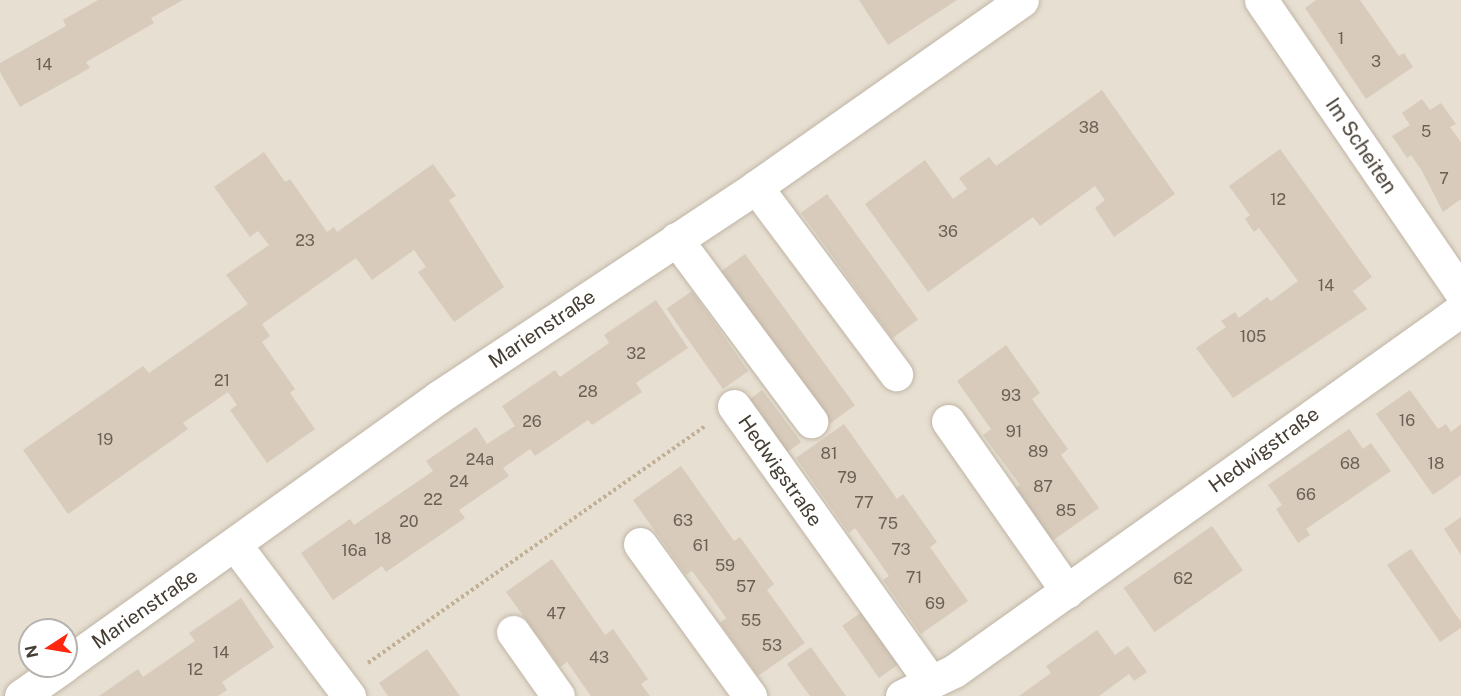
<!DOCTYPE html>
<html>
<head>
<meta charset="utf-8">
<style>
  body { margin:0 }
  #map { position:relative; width:1461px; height:696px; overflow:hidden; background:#f3eee3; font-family:"Public Sans",sans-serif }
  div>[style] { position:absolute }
  .residential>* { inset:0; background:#e7dfd1 }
  .building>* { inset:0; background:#d8cbbb; transform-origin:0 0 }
  .path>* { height:4px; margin-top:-2px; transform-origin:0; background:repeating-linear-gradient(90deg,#c1b096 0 3px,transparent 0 6px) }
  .roads { filter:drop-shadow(0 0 2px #bfb5a6) drop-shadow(0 0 2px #bfb5a6) }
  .minor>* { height:33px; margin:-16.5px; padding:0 16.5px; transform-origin:16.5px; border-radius:16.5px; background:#fff }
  span { translate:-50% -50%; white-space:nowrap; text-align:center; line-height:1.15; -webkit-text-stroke:4.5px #fff; paint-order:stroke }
  .number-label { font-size:16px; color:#6a6055 }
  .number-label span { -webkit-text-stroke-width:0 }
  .street-label { font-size:20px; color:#453d33 }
  .north { position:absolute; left:18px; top:618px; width:60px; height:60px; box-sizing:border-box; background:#fff; border:2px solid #b5b1ad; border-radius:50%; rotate:258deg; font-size:16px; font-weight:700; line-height:24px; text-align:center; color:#453d33 }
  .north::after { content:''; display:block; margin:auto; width:21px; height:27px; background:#ff280e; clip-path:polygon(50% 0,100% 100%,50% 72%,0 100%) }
</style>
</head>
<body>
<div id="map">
  <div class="residential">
    <i style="clip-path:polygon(evenodd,0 0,1461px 0,1461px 696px,0 696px,0 0,30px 630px,66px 630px,66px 666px,30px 666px,30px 630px)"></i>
  </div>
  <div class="building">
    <i style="clip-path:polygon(98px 0,183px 0,151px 18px,154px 23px,86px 62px,90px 68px,20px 107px,0 72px,0 63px,66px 26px,63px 20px)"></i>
    <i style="clip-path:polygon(859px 0,957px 0,888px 45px)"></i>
    <i style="clip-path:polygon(1316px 0,1360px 0,1399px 56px,1404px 53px,1413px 67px,1366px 99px,1305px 8px)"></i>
    <i style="clip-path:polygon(1102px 90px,1175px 194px,1114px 237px,1095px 208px,1105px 200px,1095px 186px,1040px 226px,1033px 217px,928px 292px,865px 204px,925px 160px,953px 199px,967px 189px,959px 178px,989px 157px,996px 166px)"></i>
    <i style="clip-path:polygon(1422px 99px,1430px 110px,1441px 103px,1456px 124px,1450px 127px,1461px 142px,1461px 199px,1443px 212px,1422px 171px,1411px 155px,1407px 158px,1392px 136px,1410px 125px,1402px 113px)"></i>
    <i style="clip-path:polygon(1280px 149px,1372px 277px,1353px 291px,1367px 309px,1233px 398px,1196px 348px,1226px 327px,1221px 321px,1235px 312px,1239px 318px,1267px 297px,1271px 301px,1298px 281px,1259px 228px,1254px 232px,1245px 219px,1250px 215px,1229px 186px)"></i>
    <i style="clip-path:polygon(264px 152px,285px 182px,290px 179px,327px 232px,334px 227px,337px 232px,433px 164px,456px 196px,449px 200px,504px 287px,454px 322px,418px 272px,426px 267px,414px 250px,372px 280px,356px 258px,262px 324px,270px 336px,262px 342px,295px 389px,290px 393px,315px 429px,267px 463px,230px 410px,237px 405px,228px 392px,183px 423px,188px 429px,68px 514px,23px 450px,143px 366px,149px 373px,248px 304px,226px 275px,269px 245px,258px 231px,250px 237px,214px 187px)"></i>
    <i style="left:827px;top:194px;width:155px;height:32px;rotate:54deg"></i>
    <i style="left:745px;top:254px;width:187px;height:31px;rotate:54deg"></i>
    <i style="left:692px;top:291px;width:98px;height:31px;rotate:55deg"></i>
    <i style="clip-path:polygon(656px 300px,688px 348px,636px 383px,642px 392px,592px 425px,588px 420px,535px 456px,530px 449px,503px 468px,509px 476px,459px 510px,465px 518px,386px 572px,382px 566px,333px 600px,301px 553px,350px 519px,354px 525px,433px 471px,426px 461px,476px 427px,487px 444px,515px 426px,502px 406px,555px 370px,560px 377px,609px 343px,604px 335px)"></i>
    <i style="clip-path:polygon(1006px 345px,1040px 393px,1032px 399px,1068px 449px,1061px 455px,1099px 508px,1052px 541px,1014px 489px,1020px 485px,983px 435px,991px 429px,957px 381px)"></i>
    <i style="left:762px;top:390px;width:65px;height:29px;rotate:53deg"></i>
    <i style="clip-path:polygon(1410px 390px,1438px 429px,1446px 424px,1451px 432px,1461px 424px,1461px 475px,1433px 495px,1376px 414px)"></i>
    <i style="clip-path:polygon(844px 424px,897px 499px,903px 494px,937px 542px,930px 547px,968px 601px,921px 634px,883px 580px,889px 576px,873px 553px,855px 528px,849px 533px,796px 458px)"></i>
    <i style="clip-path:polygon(1349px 429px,1363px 449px,1371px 443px,1391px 471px,1306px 529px,1310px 535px,1298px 543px,1276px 509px,1282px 505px,1268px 485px)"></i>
    <i style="clip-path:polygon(681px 466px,734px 541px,740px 537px,774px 584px,767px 590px,805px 643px,758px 676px,720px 623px,726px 618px,710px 595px,692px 571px,686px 575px,633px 500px)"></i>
    <i style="clip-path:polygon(1461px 517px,1461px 555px,1444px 529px)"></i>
    <i style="left:1212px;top:526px;width:54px;height:108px;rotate:55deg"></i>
    <i style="clip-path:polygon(1411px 549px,1461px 622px,1461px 628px,1440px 642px,1387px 565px)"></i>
    <i style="clip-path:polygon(552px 559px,605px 635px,613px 629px,648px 679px,641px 684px,650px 696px,591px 696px,567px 662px,560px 667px,506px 592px)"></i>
    <i style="clip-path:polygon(241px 598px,274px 647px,222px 682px,227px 690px,218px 696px,99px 696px,138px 669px,143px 677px,195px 641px,189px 633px)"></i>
    <i style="left:866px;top:609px;width:64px;height:29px;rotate:55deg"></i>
    <i style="clip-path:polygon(1097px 630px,1115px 655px,1128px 646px,1147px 672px,1134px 681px,1129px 674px,1099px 696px,1019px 696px,1051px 673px,1046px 666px)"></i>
    <i style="clip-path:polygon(811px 647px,820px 660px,846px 696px,810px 696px,796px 677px,787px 664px)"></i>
    <i style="clip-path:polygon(427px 649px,460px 696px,388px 696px,379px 683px)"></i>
  </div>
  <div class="path">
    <i style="left:368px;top:663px;width:412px;rotate:-35.1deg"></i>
  </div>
  <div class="roads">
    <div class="minor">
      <i style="left:1261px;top:0;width:354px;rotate:55.6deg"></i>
      <i style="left:756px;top:187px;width:234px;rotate:53.2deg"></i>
      <i style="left:676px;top:239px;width:227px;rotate:53.4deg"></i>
      <i style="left:734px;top:406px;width:339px;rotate:54.5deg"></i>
      <i style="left:948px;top:421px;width:208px;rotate:55deg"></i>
      <i style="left:640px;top:544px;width:188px;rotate:54.1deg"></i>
      <i style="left:236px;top:546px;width:188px;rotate:53deg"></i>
      <i style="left:513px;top:632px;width:78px;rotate:54.9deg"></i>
      <i style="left:66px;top:664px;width:459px;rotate:-35.6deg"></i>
      <i style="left:439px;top:397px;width:380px;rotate:-33.5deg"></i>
      <i style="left:756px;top:187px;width:325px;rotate:-35.1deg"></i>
      <i style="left:21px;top:696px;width:52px;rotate:-34.9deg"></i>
      <i style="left:902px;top:696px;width:58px;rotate:-25.7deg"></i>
      <i style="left:954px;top:671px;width:622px;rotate:-35.45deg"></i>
    </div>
  </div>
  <div class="number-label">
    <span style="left:1341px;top:39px">1</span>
    <span style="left:1376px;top:62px">3</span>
    <span style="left:44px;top:65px">14</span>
    <span style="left:1089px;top:128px">38</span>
    <span style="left:1426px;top:132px">5</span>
    <span style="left:1444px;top:179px">7</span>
    <span style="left:1278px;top:200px">12</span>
    <span style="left:948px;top:232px">36</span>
    <span style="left:305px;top:241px">23</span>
    <span style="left:1326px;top:286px">14</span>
    <span style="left:1253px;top:337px">105</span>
    <span style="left:636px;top:354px">32</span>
    <span style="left:222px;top:381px">21</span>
    <span style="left:588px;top:392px">28</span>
    <span style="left:1011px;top:396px">93</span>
    <span style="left:1407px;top:421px">16</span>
    <span style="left:532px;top:422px">26</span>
    <span style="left:1014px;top:432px">91</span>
    <span style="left:105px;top:440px">19</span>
    <span style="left:1038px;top:452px">89</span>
    <span style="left:829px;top:454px">81</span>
    <span style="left:480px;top:460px">24a</span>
    <span style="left:1350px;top:464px">68</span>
    <span style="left:1436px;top:464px">18</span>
    <span style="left:847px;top:478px">79</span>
    <span style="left:459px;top:482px">24</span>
    <span style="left:1043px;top:487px">87</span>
    <span style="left:1306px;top:495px">66</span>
    <span style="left:433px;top:500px">22</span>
    <span style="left:864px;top:503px">77</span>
    <span style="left:1066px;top:511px">85</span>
    <span style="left:683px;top:521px">63</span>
    <span style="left:409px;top:522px">20</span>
    <span style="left:888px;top:524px">75</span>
    <span style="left:383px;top:539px">18</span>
    <span style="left:701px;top:546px">61</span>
    <span style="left:901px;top:550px">73</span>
    <span style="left:354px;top:551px">16a</span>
    <span style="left:725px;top:566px">59</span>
    <span style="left:914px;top:578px">71</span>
    <span style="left:1183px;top:579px">62</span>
    <span style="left:746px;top:587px">57</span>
    <span style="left:935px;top:604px">69</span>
    <span style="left:556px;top:614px">47</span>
    <span style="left:751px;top:621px">55</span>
    <span style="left:772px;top:646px">53</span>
    <span style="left:221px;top:653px">14</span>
    <span style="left:599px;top:658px">43</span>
    <span style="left:195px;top:670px">12</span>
  </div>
  <div class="street-label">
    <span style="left:1361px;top:146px;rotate:56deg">Im Scheiten</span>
    <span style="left:542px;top:329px;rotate:-34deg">Marienstraße</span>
    <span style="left:1264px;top:450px;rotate:-36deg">Hedwigstraße</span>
    <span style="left:780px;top:471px;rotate:55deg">Hedwigstraße</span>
    <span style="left:145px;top:609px;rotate:-35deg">Marienstraße</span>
  </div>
  <div class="north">N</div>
</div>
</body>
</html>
